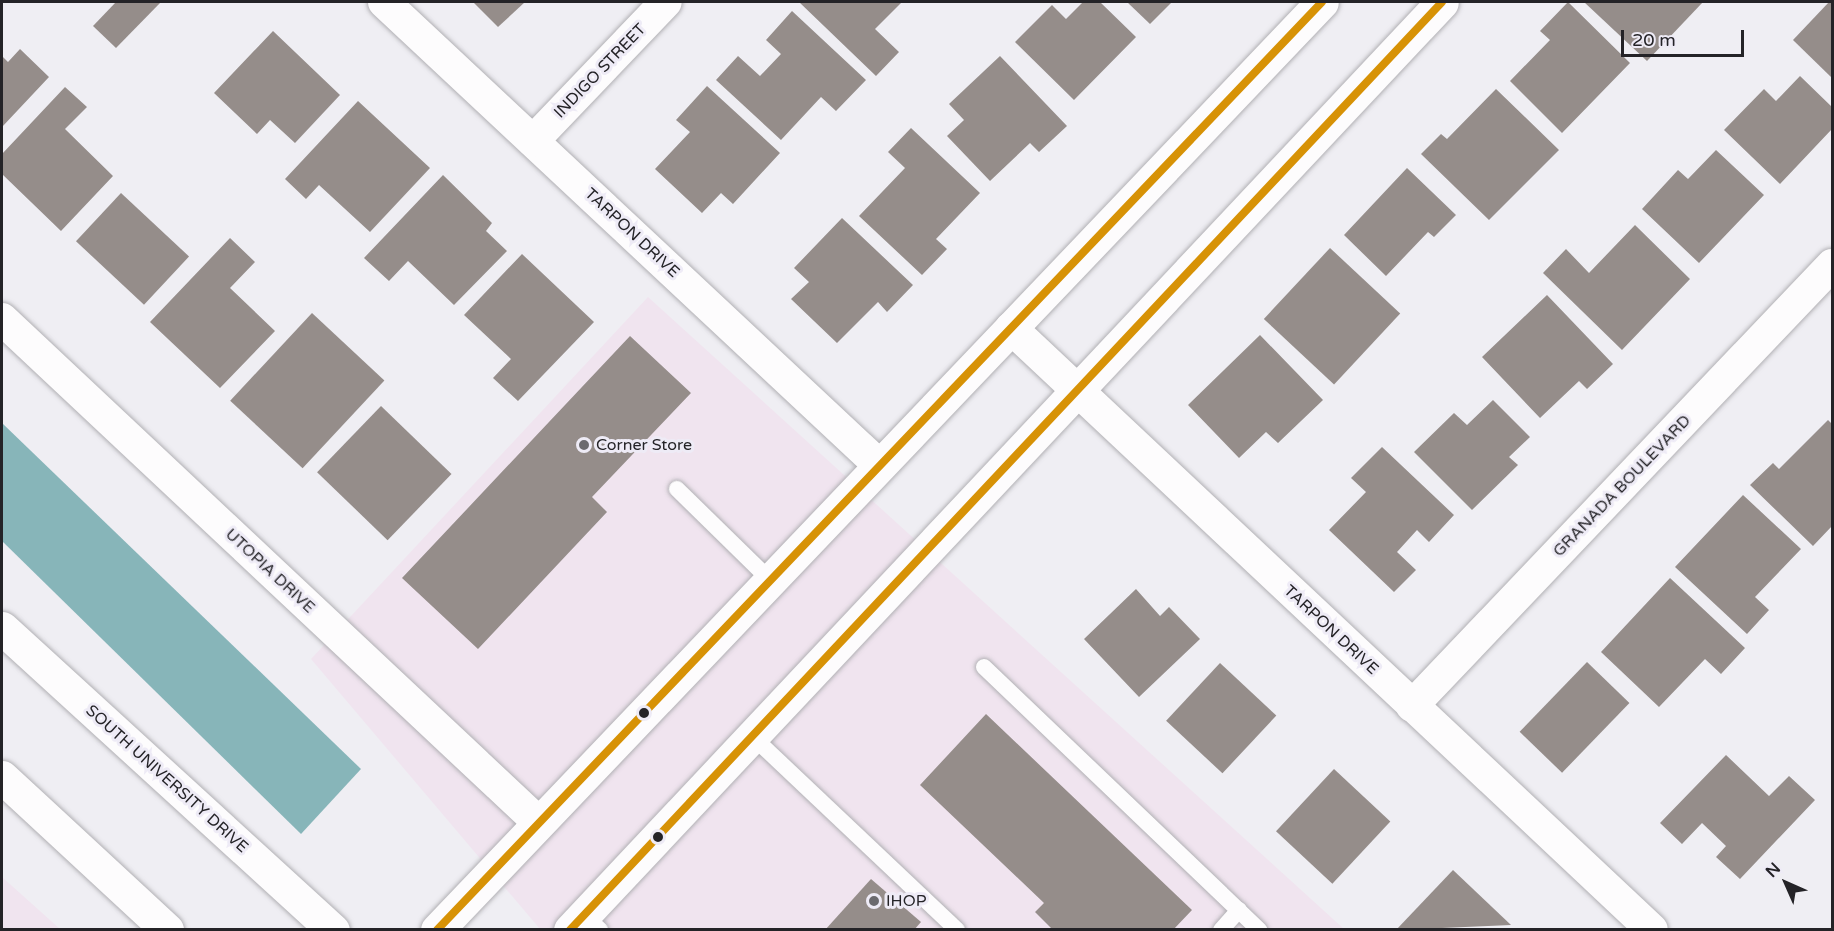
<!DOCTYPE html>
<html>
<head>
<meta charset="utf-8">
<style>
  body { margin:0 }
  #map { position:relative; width:1834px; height:931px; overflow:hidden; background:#efeef3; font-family:"Varela Round",sans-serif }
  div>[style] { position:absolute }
  .commercial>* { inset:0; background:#f0e4ef }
  .water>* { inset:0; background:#87b5b9 }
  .building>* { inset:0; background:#958d8a; transform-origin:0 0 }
  .roads { filter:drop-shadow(0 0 2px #b1b0b4) drop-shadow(0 0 2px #b1b0b4) }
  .service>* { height:16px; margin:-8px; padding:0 8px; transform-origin:8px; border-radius:8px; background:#fdfcfd }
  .minor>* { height:32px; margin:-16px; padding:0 16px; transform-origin:16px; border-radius:16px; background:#fdfcfd }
  .primary>* { height:33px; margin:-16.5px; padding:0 16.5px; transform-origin:16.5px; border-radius:16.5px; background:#fdfcfd }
  .bus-1>* { height:8px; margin:-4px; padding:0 4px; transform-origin:4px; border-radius:4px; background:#d79206 }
  .dots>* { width:16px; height:16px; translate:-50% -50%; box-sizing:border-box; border:3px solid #eeebf6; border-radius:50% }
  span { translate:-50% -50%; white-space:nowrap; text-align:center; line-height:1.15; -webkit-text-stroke:6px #eeebf6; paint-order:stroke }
  .street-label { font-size:16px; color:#242327 }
  .poi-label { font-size:16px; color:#242327 }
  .left { translate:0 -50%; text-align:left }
  .frame { position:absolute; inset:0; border:3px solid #242327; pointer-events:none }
  .north { position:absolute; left:1756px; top:853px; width:60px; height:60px; -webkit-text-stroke:4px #eeebf6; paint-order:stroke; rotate:315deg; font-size:16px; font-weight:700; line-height:24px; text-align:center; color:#242327 }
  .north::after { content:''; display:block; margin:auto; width:21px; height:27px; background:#242327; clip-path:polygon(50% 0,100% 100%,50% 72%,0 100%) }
  .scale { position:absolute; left:1621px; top:30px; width:123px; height:27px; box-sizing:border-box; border:3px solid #242327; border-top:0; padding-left:8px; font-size:18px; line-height:21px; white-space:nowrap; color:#242327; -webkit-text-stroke:4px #eeebf6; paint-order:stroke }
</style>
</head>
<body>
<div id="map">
  <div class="commercial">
    <i style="clip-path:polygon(648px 297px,1344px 929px,540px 929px,311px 659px)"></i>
    <i style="clip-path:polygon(2px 877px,60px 929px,2px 929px)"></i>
  </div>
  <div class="water">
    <i style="clip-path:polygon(2px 423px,361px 769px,301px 834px,2px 541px)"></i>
  </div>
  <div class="building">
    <i style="clip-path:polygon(116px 2px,161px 2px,116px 48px,93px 26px)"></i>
    <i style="clip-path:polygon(473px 2px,525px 2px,498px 27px)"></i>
    <i style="clip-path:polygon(799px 2px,902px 2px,875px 29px,899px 52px,876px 76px)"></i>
    <i style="clip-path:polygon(1083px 2px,1100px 2px,1136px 37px,1074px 100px,1015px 42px,1052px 5px,1066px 19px)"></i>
    <i style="clip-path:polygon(1127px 2px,1172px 2px,1150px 24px)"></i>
    <i style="clip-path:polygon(1568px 2px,1630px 63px,1562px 133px,1510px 81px,1550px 40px,1540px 31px)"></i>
    <i style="clip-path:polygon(1584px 2px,1703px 2px,1647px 61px)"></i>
    <i style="clip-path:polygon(1829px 2px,1832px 2px,1832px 78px,1793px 40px)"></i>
    <i style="clip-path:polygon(792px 11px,866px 80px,836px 111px,821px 97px,781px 140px,716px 80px,738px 56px,760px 76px,781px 54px,766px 40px)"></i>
    <i style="clip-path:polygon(273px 31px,340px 95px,295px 143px,270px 120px,257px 134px,214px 93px)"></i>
    <i style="clip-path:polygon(20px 49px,49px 77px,2px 127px,2px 56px,8px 62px)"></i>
    <i style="clip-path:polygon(1000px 56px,1067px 126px,1039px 152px,1030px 143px,990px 181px,947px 136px,964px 120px,949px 104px)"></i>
    <i style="clip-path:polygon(1800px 76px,1832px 107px,1832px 129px,1780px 184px,1724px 130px,1764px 89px,1776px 101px)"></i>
    <i style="clip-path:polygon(707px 86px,780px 153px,733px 204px,721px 193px,702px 213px,655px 169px,690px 132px,676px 120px)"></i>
    <i style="clip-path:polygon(65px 87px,87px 107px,65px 129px,113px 176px,61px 231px,2px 174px,2px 154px)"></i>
    <i style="clip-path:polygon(1496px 89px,1559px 150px,1489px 220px,1421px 154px,1441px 134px,1447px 139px)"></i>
    <i style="clip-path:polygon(358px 101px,430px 168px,370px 232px,319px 185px,306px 199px,285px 179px)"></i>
    <i style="clip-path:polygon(911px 128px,980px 193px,936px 239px,947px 249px,922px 275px,859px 216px,905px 168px,888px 152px)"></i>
    <i style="clip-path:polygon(1716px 150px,1764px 195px,1699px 263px,1642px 209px,1678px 170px,1688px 179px)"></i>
    <i style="clip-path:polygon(1407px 168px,1456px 215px,1434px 237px,1428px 232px,1386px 276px,1344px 235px)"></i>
    <i style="clip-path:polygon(443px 175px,492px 223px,486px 231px,507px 251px,454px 305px,408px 261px,389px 281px,364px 258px)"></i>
    <i style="left:121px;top:193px;width:93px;height:66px;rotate:43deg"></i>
    <i style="clip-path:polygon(842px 218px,913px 285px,887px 312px,878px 302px,837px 343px,791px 299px,809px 282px,794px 268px)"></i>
    <i style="clip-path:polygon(1635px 225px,1690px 279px,1622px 350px,1543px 273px,1566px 249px,1589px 273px)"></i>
    <i style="clip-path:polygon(230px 238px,255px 262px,230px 288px,275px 331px,220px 388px,150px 322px)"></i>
    <i style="left:1330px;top:248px;width:96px;height:97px;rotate:43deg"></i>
    <i style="clip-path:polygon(522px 254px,594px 322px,518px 401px,493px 378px,511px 359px,464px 315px)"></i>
    <i style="clip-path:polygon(1547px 295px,1613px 364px,1587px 389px,1579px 381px,1540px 418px,1482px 357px)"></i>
    <i style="left:312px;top:313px;width:99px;height:120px;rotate:43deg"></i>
    <i style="clip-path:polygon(1260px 335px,1323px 400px,1278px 443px,1266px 432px,1239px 458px,1188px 405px)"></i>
    <i style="clip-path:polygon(630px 336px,691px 393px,592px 497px,607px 512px,478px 649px,402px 578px)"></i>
    <i style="clip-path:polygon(1493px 400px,1530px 437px,1509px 457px,1518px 465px,1472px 510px,1414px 452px,1454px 413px,1467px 425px)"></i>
    <i style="left:381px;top:406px;width:98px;height:92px;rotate:44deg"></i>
    <i style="clip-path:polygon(1828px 420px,1832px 424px,1832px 526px,1813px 546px,1750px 485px,1773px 463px,1779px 469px)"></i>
    <i style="clip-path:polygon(1382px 447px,1454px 515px,1429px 542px,1417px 530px,1397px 552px,1416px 570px,1394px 592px,1329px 530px,1366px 492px,1351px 478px)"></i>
    <i style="clip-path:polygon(1743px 495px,1801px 549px,1755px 597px,1769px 610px,1747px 634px,1675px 567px)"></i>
    <i style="clip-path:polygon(1670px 578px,1745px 648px,1721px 674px,1705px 659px,1659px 707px,1601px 652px)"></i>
    <i style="clip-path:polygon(1136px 589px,1160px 616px,1169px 607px,1200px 639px,1139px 697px,1084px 639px)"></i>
    <i style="left:1587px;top:662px;width:59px;height:97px;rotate:44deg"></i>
    <i style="left:1220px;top:663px;width:77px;height:79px;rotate:43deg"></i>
    <i style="clip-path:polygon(986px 714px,1192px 910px,1173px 930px,1053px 930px,1035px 912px,1044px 903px,920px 785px)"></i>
    <i style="clip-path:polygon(1726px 755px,1769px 796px,1789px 776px,1815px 800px,1740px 879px,1716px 857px,1726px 846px,1702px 823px,1682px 844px,1660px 823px)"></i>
    <i style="left:1334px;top:769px;width:77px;height:85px;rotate:43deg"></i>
    <i style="clip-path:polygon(1453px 870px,1511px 925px,1396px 930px)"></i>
    <i style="clip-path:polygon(871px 879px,921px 922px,914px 930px,825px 930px)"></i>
  </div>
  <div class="roads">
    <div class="service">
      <i style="left:677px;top:489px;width:130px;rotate:44.4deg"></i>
      <i style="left:984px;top:667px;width:381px;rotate:43.7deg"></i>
      <i style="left:752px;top:736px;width:282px;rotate:43.4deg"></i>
      <i style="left:584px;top:915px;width:22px;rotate:43deg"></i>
      <i style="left:1221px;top:930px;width:27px;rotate:-48deg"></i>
    </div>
    <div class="minor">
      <i style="left:384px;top:2px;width:678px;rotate:43.09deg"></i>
      <i style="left:533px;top:141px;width:192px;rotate:-46.3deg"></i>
      <i style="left:2px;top:319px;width:736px;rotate:43.18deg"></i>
      <i style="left:1011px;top:328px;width:879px;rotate:43.2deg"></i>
      <i style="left:1412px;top:706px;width:609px;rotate:-46.4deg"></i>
    </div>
    <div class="primary">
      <i style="left:2px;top:628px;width:448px;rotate:42.4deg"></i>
      <i style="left:2px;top:777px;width:225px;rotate:42.8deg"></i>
      <i style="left:437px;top:930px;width:1282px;rotate:-46.36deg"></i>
      <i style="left:570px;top:930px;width:1273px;rotate:-46.78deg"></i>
    </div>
  </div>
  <div class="bus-1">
    <i style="left:437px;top:930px;width:1282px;rotate:-46.36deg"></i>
    <i style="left:570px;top:930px;width:1273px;rotate:-46.78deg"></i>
  </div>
  <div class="dots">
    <i style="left:584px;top:445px;background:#6b6a6e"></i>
    <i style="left:644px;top:713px;background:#242327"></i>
    <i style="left:658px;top:837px;background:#242327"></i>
    <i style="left:874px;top:901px;background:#6b6a6e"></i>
  </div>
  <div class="street-label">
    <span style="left:600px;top:71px;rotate:-46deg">INDIGO STREET</span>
    <span style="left:632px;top:233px;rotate:43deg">TARPON DRIVE</span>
    <span style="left:1622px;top:486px;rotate:-46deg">GRANADA BOULEVARD</span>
    <span style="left:270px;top:571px;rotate:43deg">UTOPIA DRIVE</span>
    <span style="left:1331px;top:630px;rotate:43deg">TARPON DRIVE</span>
    <span style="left:167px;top:779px;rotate:42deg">SOUTH UNIVERSITY DRIVE</span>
  </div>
  <div class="poi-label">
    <span class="left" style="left:596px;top:445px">Corner Store</span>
    <span class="left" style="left:886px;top:901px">IHOP</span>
  </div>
  <div class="frame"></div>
  <div class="north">N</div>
  <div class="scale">20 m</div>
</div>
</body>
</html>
